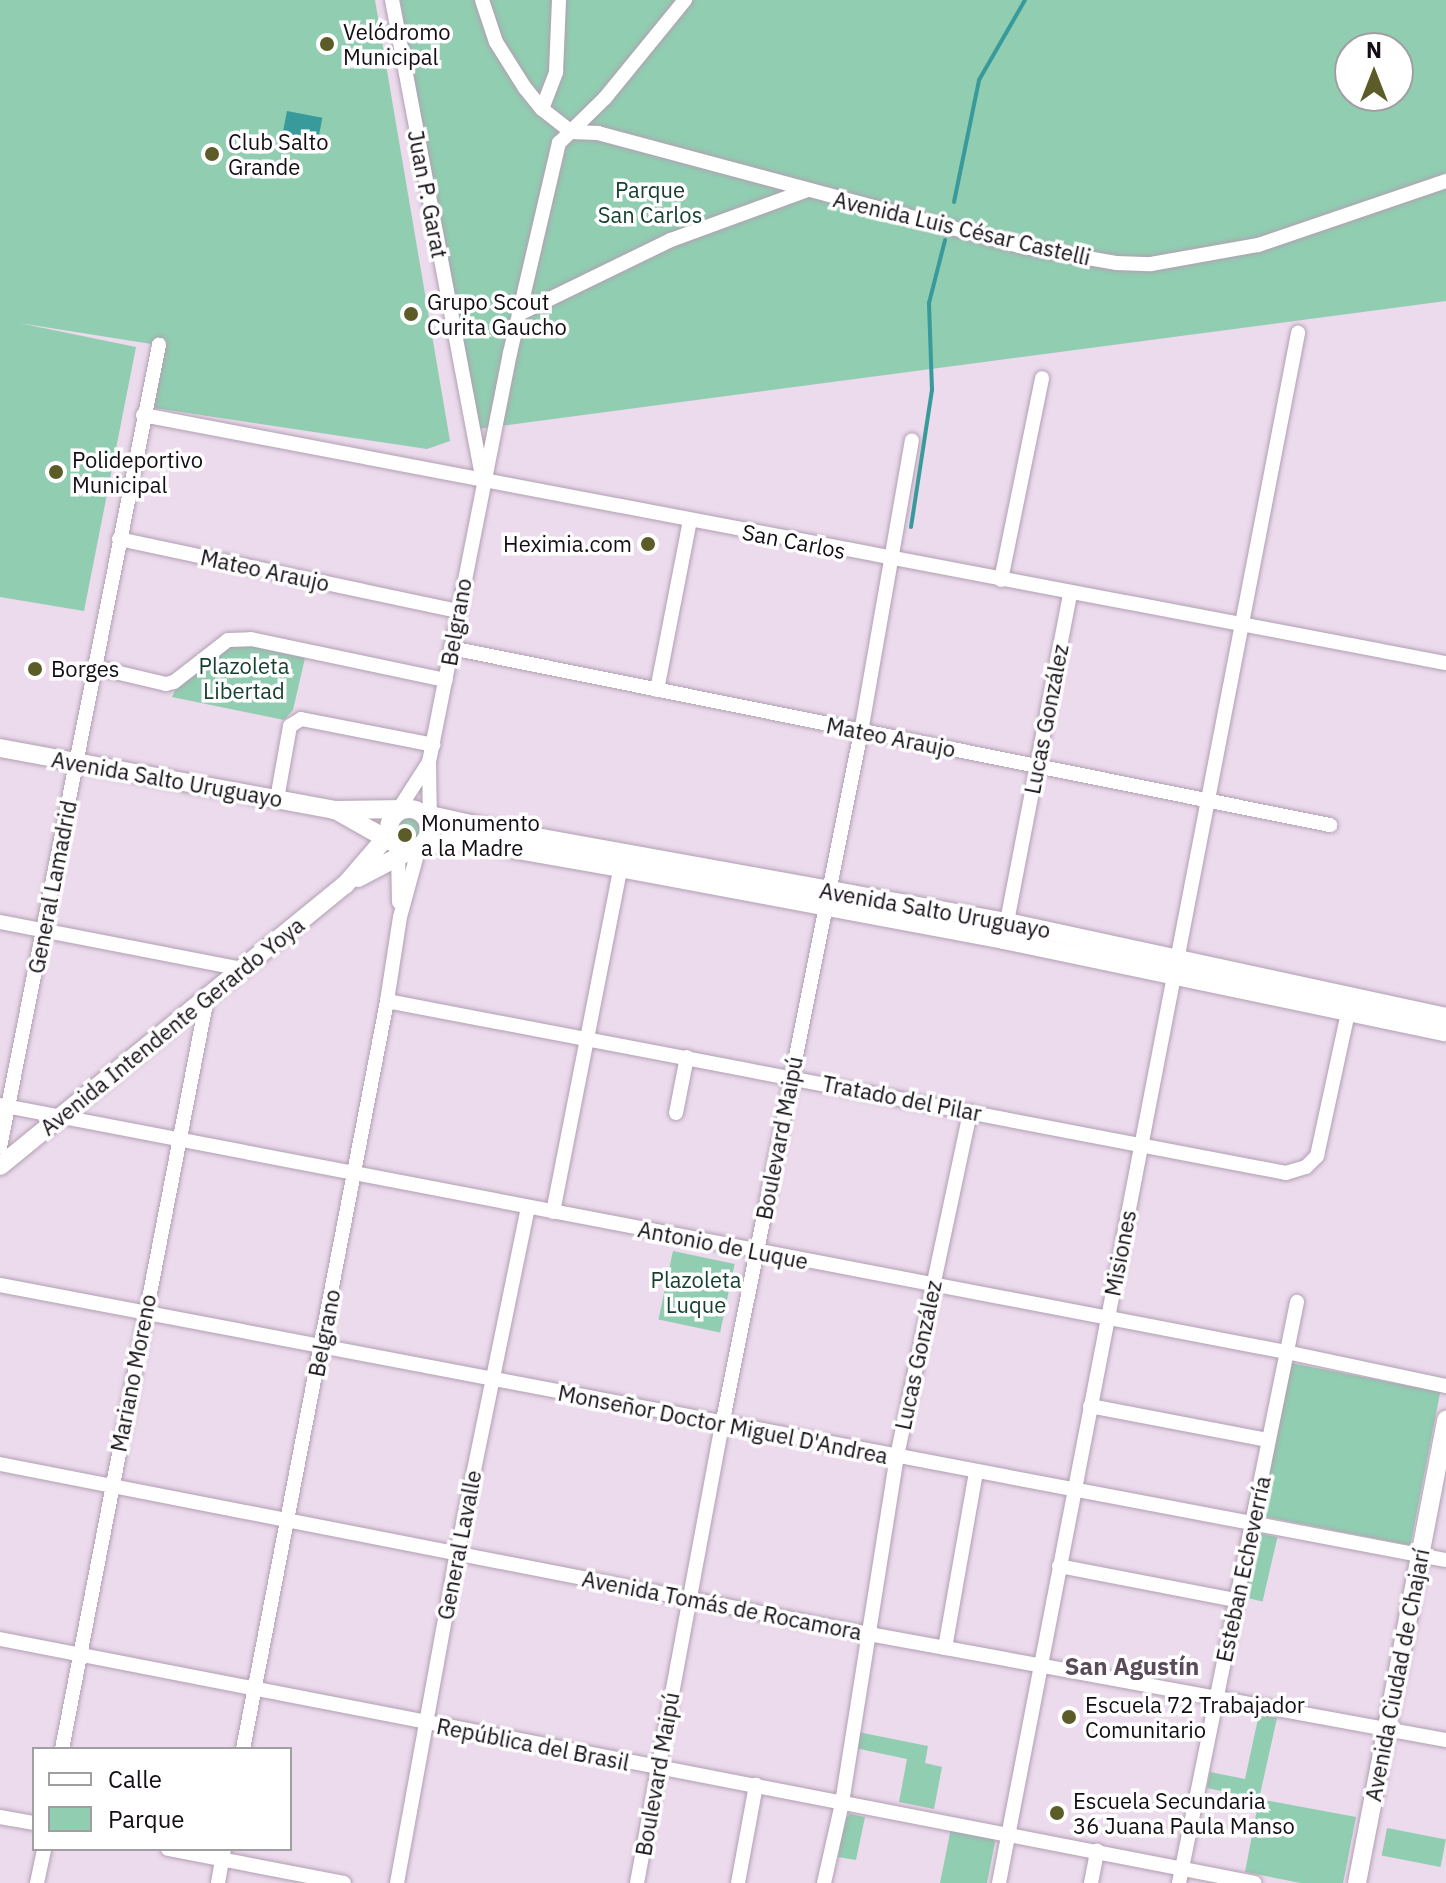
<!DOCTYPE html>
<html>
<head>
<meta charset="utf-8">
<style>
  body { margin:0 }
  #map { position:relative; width:1446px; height:1883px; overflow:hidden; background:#ecdaed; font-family:"IBM Plex Sans",sans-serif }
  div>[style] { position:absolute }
  .green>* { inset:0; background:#91cdb1; transform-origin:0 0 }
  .round { border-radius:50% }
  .water>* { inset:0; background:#389a9b; transform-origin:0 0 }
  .stream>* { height:4px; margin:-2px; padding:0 2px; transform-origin:2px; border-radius:2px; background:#389a9b }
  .roads { filter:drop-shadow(0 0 2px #b1a0b2) drop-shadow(0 0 2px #b1a0b2) }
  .minor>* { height:14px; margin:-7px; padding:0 7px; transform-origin:7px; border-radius:7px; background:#fff }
  .major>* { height:18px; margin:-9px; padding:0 9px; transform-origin:9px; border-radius:9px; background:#fff }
  .major>.ring { margin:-9px; padding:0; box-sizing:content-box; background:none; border:18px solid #fff; border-radius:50% }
  .dots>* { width:22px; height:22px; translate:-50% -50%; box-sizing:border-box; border:4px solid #fff; border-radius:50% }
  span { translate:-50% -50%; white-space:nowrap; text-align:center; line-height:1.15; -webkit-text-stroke:7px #fff; paint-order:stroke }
  .poi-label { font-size:22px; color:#130d14 }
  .left { translate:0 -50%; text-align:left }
  .right { translate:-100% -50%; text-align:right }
  .park-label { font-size:22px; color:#16402f }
  .street-label { font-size:22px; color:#130d14 }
  .neighbourhood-label { font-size:24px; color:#5a4b5b; font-weight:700 }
  .legend { position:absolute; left:32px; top:1747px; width:260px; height:104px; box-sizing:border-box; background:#fff; border:2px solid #a19ea1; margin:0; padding:10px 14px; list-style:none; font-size:24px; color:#130d14 }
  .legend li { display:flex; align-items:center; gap:16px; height:40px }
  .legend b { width:40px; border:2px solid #a19ea1 }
  .north { position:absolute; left:1334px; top:32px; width:80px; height:80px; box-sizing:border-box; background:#fff; border:2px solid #a19ea1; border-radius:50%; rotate:0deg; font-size:22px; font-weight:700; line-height:32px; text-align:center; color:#130d14 }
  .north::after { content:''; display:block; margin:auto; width:28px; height:36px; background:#5c5c29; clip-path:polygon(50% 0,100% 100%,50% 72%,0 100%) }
</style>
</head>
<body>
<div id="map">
  <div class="green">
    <i style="clip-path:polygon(0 0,375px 0,450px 441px,427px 449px,154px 408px,164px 346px,19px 323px,136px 347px,84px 611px,0 597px)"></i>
    <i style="clip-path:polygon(evenodd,400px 0,1446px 0,1446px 301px,477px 429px,400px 0,1350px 48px,1398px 48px,1398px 96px,1350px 96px,1350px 48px)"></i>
    <i style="clip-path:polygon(232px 642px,305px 658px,293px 710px,284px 720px,172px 697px,177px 686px)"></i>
    <i class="round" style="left:396px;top:815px;width:28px;height:28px"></i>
    <i style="left:673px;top:1251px;width:63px;height:70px;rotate:12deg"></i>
    <i style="left:1291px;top:1363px;width:152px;height:156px;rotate:11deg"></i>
    <i style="left:1255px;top:1532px;width:23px;height:66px;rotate:13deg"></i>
    <i style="clip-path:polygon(1259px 1714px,1277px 1718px,1259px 1799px,1356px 1817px,1343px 1883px,1301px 1883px,1245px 1872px,1259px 1799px,1207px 1788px,1210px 1772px,1245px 1779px)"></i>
    <i style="clip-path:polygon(858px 1732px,928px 1746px,925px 1763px,942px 1767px,934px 1809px,899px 1802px,907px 1759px,855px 1748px)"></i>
    <i style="clip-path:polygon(850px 1814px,865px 1817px,856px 1860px,838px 1857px,845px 1819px)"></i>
    <i style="clip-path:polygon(951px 1828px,992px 1836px,995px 1842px,987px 1883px,940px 1883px)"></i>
    <i style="left:1387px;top:1828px;width:60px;height:28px;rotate:11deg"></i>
  </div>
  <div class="water">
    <i style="left:287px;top:111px;width:36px;height:24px;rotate:11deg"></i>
  </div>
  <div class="stream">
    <i style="left:954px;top:202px;width:125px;rotate:-78.4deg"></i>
    <i style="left:979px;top:80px;width:92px;rotate:-60.1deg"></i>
    <i style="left:911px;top:527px;width:139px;rotate:-81.3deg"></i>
    <i style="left:932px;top:390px;width:87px;rotate:-92deg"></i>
    <i style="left:929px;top:303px;width:65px;rotate:-75.7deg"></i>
  </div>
  <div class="roads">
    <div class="minor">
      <i style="left:392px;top:0;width:485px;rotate:79.3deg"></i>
      <i style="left:482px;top:0;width:44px;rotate:71.6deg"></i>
      <i style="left:496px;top:42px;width:54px;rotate:57.8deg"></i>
      <i style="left:525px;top:88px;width:27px;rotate:51deg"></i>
      <i style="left:542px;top:109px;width:37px;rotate:38deg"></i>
      <i style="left:542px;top:109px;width:40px;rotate:-69deg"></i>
      <i style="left:556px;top:72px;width:72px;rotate:-87.6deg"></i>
      <i style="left:571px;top:132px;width:27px;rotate:2deg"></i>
      <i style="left:598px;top:133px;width:436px;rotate:15deg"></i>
      <i style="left:1019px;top:246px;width:98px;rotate:9.9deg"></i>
      <i style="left:1116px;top:263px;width:35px;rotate:2deg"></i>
      <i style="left:1151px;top:264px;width:109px;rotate:-10.1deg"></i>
      <i style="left:1258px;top:245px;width:199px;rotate:-18.8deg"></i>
      <i style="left:519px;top:314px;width:169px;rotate:-26deg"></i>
      <i style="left:671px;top:240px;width:143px;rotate:-20.1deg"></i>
      <i style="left:143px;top:415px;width:1326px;rotate:10.78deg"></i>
      <i style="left:119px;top:539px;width:347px;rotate:12deg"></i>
      <i style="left:1001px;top:580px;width:206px;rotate:-78.5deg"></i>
      <i style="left:451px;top:648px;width:897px;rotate:11.39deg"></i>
      <i style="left:94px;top:667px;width:74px;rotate:13.3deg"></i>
      <i style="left:166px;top:684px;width:8px;rotate:-14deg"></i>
      <i style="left:174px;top:682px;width:68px;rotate:-37.9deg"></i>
      <i style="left:228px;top:640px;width:23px;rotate:-2deg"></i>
      <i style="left:251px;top:639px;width:199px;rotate:11.9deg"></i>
      <i style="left:657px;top:690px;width:172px;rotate:-79deg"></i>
      <i style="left:277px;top:799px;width:74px;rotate:-79.9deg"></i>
      <i style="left:290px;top:726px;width:13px;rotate:-32deg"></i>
      <i style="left:301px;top:719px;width:135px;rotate:11.1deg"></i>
      <i style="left:395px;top:815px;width:63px;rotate:-57.3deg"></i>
      <i style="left:430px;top:825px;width:63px;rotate:-90.9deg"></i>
      <i style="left:429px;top:762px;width:417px;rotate:-78.8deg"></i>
      <i style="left:510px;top:353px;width:216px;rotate:-76.9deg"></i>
      <i style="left:559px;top:143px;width:64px;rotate:-44.4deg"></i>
      <i style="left:605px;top:98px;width:127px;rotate:-50.8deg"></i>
      <i style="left:398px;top:851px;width:51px;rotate:88.9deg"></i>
      <i style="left:0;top:922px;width:247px;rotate:11deg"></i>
      <i style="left:1005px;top:932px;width:345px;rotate:-79.1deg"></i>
      <i style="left:387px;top:1001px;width:915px;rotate:10.83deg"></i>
      <i style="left:1286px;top:1173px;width:21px;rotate:-17deg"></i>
      <i style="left:1306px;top:1167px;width:16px;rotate:-45deg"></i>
      <i style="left:1317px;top:1156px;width:156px;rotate:-77.8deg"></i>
      <i style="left:0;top:1105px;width:1310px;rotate:10.87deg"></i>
      <i style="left:1286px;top:1352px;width:164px;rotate:12deg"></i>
      <i style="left:676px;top:1113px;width:57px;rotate:-78.9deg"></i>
      <i style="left:0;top:1147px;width:818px;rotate:-78.79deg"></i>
      <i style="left:553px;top:1212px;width:358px;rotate:-78.9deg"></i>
      <i style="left:0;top:1285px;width:1472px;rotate:10.77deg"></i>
      <i style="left:1090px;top:1406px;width:181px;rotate:10.8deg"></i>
      <i style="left:0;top:1464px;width:885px;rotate:11.07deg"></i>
      <i style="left:869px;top:1634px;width:587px;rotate:10.41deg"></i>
      <i style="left:1059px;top:1566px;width:180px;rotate:10.9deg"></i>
      <i style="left:0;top:1639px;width:1278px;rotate:11deg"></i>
      <i style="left:945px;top:1648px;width:178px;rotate:-80deg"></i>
      <i style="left:62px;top:1749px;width:765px;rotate:-79.07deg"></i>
      <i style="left:243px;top:1749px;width:762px;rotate:-79.1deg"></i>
      <i style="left:387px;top:1001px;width:85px;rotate:-81.2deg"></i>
      <i style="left:400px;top:917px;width:73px;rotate:-74.8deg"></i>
      <i style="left:0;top:1817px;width:35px;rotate:10deg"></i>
      <i style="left:168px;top:1849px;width:179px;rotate:10.9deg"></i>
      <i style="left:37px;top:1883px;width:35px;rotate:-78deg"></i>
      <i style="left:218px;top:1883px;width:35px;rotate:-80deg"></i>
      <i style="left:397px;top:1883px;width:335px;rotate:-79.7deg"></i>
      <i style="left:457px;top:1553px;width:353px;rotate:-78.4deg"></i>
      <i style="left:637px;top:1883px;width:466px;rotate:-79.5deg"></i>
      <i style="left:722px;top:1425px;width:707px;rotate:-78.66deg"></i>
      <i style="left:861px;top:732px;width:296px;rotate:-80.1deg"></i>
      <i style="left:738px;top:1883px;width:100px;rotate:-79.6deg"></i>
      <i style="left:824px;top:1883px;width:82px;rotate:-77.3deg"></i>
      <i style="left:842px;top:1803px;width:351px;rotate:-81deg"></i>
      <i style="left:897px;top:1456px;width:352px;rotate:-78deg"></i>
      <i style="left:999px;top:1883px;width:1579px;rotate:-79.08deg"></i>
      <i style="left:1091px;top:1883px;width:33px;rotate:-79deg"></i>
      <i style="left:1179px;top:1883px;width:593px;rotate:-78.52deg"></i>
    </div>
    <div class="major">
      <i style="left:0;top:748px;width:340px;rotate:10.5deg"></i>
      <i style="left:334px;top:810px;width:73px;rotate:-0.8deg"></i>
      <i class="ring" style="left:389px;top:809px;width:22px;height:22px"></i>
      <i style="left:337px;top:811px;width:65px;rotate:29.3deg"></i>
      <i style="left:421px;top:813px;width:79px;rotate:12.4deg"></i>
      <i style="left:498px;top:830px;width:517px;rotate:10.25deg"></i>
      <i style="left:1007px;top:922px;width:449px;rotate:12.2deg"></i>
      <i style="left:423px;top:845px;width:43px;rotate:-5.3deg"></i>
      <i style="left:466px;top:841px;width:156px;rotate:9.9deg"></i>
      <i style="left:620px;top:868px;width:391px;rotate:10.6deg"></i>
      <i style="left:1004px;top:940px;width:451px;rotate:11.8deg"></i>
      <i style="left:358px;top:878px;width:60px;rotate:-27.8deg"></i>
      <i style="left:0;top:1166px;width:445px;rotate:-39.2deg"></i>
      <i style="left:345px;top:885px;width:67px;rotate:-49.2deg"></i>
      <i style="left:1357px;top:1883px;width:472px;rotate:-79.1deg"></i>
    </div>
  </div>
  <div class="dots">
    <i style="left:327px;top:44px;background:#5c5c29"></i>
    <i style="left:212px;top:154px;background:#5c5c29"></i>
    <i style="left:411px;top:314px;background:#5c5c29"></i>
    <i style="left:56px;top:472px;background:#5c5c29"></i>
    <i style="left:648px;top:544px;background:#5c5c29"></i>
    <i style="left:35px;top:669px;background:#5c5c29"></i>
    <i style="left:405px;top:835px;background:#5c5c29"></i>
    <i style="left:1069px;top:1717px;background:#5c5c29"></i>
    <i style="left:1057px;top:1813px;background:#5c5c29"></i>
  </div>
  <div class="poi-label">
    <span class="left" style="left:343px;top:44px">Velódromo<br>Municipal</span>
    <span class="left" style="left:228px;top:154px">Club Salto<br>Grande</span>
    <span class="left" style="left:427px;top:314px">Grupo Scout<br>Curita Gaucho</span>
    <span class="left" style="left:72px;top:472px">Polideportivo<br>Municipal</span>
    <span class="right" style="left:632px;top:544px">Heximia.com</span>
    <span class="left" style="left:51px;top:669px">Borges</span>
    <span class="left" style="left:421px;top:835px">Monumento<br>a la Madre</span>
    <span class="left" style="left:1085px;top:1717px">Escuela 72 Trabajador<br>Comunitario</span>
    <span class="left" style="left:1073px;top:1813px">Escuela Secundaria<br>36 Juana Paula Manso</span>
  </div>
  <div class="park-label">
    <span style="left:650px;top:202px">Parque<br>San Carlos</span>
    <span style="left:244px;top:678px">Plazoleta<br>Libertad</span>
    <span style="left:696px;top:1292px">Plazoleta<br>Luque</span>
  </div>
  <div class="street-label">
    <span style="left:428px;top:194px;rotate:79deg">Juan P. Garat</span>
    <span style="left:962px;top:228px;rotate:13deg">Avenida Luis César Castelli</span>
    <span style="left:794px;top:541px;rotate:11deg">San Carlos</span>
    <span style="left:265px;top:570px;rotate:12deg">Mateo Araujo</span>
    <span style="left:456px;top:622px;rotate:-80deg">Belgrano</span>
    <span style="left:1046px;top:719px;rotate:-79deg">Lucas González</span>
    <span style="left:891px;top:737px;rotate:11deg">Mateo Araujo</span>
    <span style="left:167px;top:779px;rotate:10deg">Avenida Salto Uruguayo</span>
    <span style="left:52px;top:887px;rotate:-79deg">General Lamadrid</span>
    <span style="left:935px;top:910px;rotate:10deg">Avenida Salto Uruguayo</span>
    <span style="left:172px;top:1026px;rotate:-39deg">Avenida Intendente Gerardo Yoya</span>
    <span style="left:902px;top:1098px;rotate:11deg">Tratado del Pilar</span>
    <span style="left:779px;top:1138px;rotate:-79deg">Boulevard Maipú</span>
    <span style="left:723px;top:1245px;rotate:11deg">Antonio de Luque</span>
    <span style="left:1120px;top:1253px;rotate:-79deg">Misiones</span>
    <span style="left:324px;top:1333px;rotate:-79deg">Belgrano</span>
    <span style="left:918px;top:1355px;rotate:-78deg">Lucas González</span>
    <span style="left:133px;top:1373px;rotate:-79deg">Mariano Moreno</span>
    <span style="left:723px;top:1424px;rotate:11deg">Monseñor Doctor Miguel D'Andrea</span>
    <span style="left:459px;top:1545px;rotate:-79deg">General Lavalle</span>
    <span style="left:1243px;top:1569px;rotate:-78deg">Esteban Echeverría</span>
    <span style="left:722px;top:1605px;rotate:11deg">Avenida Tomás de Rocamora</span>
    <span style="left:1397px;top:1675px;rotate:-79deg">Avenida Ciudad de Chajarí</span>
    <span style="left:533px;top:1744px;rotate:11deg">República del Brasil</span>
    <span style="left:657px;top:1774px;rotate:-80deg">Boulevard Maipú</span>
  </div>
  <div class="neighbourhood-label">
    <span style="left:1132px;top:1667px">San Agustín</span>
  </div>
  <ul class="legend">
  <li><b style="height:10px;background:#fff"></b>Calle</li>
  <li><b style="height:22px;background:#91cdb1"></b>Parque</li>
  </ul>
  <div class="north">N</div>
</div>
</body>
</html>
